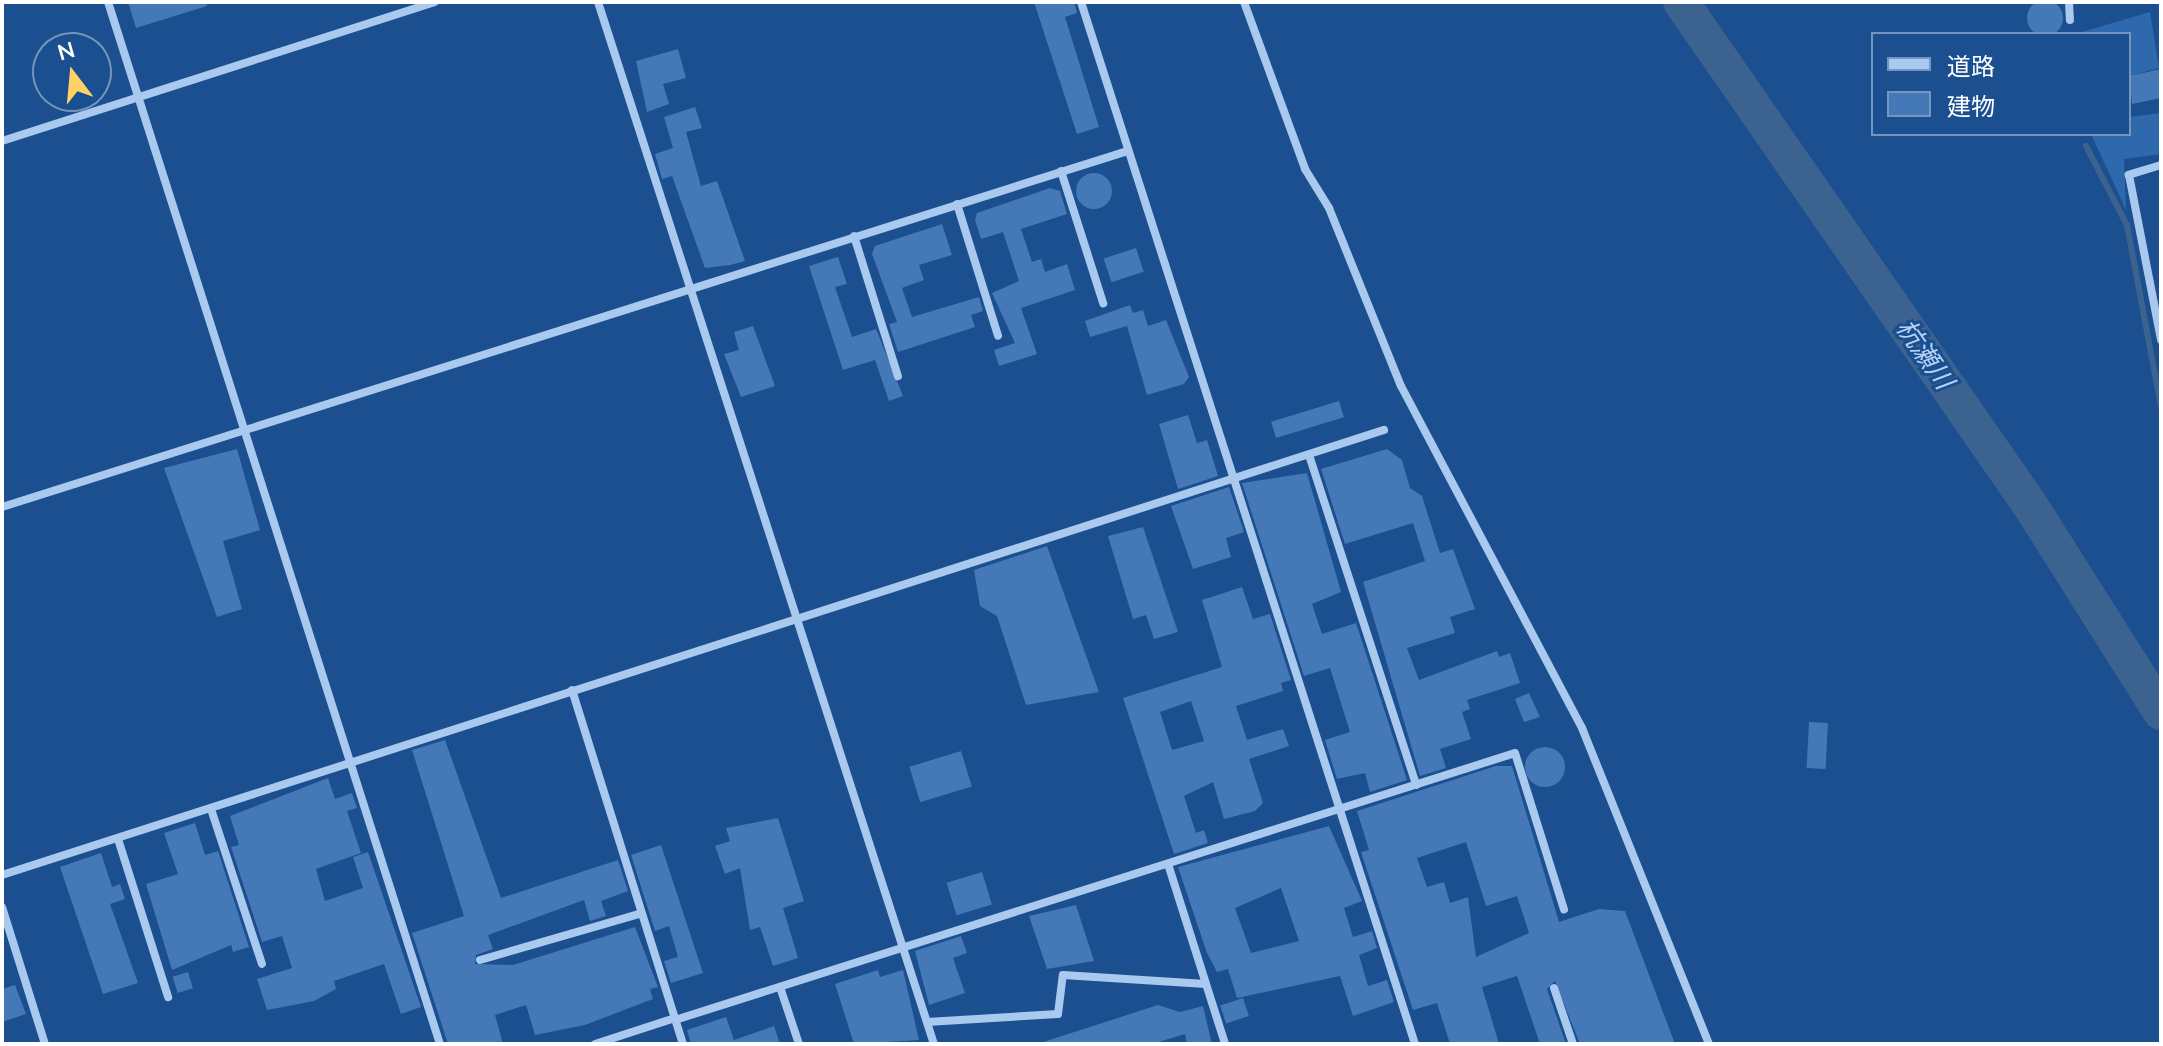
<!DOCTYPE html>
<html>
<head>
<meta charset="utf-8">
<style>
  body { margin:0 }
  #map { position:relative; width:2163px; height:1046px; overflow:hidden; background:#1b4f8f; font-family:Mulish,"Noto Sans JP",sans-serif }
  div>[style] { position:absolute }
  .green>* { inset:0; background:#2e69ad }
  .stream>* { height:6px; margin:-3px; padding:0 3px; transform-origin:3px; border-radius:3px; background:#3c6290 }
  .river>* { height:36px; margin:-18px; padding:0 18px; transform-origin:18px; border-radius:18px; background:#3c6290 }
  .building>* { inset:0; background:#4478b7; transform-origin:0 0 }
  .round { border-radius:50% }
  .minor>* { height:8px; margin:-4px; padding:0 4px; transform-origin:4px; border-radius:4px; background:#a9c9ee }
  span { translate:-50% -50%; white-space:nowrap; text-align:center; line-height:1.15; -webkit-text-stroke:6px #1b4f8f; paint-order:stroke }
  .water-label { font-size:26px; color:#b5d3f5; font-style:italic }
  .frame { position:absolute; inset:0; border:4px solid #fff; pointer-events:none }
  .legend { position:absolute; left:1871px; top:32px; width:260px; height:104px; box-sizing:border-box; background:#1b4f8f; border:2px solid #7695bc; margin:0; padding:10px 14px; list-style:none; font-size:24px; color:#fff }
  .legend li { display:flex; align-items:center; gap:16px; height:40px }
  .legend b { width:40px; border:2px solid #7695bc }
  .north { position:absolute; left:32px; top:32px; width:80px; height:80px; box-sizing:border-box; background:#1b4f8f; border:2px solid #7695bc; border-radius:50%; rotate:344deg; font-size:22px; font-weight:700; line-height:32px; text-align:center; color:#fff }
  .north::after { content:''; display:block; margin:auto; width:28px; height:36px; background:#ffd166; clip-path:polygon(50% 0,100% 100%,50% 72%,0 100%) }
</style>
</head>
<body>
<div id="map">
  <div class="green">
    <i style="clip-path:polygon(2150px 12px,2159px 68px,2129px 76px,2129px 34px,2075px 34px)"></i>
    <i style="clip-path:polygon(2161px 113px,2161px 154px,2124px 159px,2126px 210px,2091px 134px,2129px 134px,2129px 117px)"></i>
  </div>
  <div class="stream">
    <i style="left:2086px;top:146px;width:89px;rotate:62.6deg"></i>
    <i style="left:2127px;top:225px;width:184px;rotate:79.4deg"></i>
  </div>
  <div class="river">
    <i style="left:1681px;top:2px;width:612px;rotate:55.25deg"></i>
    <i style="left:2030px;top:505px;width:245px;rotate:57.7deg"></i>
  </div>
  <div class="building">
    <i class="round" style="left:2027px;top:0;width:36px;height:36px"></i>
    <i style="clip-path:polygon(128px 2px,206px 2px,207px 6px,136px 28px)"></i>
    <i style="clip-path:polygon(1034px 2px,1074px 2px,1077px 13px,1065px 17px,1099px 127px,1077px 134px)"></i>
    <i style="clip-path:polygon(678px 49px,686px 78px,663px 84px,669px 104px,647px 112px,636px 61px)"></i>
    <i style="clip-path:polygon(2161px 69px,2161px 98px,2132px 104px,2129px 76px)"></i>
    <i style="clip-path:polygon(695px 107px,702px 128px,686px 132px,701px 186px,717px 181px,745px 261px,730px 265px,705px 268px,672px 176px,662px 179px,655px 154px,673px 148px,664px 117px)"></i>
    <i class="round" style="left:1076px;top:173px;width:36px;height:36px"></i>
    <i style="clip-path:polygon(1050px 188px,1060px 191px,1067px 214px,1021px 229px,1032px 262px,1041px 259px,1045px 272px,1067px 264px,1075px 290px,1021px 308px,1037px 354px,999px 366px,994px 350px,1015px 343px,992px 293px,1019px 281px,1003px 232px,981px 239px,975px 220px,977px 213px)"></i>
    <i style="clip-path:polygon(942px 224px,952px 255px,919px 265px,924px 280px,902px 288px,912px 317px,979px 297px,983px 311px,971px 315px,975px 327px,898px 352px,889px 324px,897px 322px,872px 254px,875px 246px)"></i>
    <i style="left:1136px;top:248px;width:25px;height:34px;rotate:72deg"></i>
    <i style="clip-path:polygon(838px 257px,847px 284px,835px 287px,852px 337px,876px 329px,903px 396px,889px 401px,875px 360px,843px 370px,809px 266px)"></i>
    <i style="clip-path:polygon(1130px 305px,1133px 313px,1143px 310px,1148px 326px,1166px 320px,1189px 377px,1184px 384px,1147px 395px,1127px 326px,1090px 337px,1085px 321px)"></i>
    <i style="clip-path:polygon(753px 326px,775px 386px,741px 397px,724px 354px,739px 350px,734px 332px)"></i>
    <i style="left:1339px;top:401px;width:17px;height:71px;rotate:73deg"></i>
    <i style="clip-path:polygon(1188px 415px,1197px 443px,1207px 440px,1218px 476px,1178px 489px,1159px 424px)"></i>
    <i style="clip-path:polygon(237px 449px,260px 530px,223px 541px,242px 609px,217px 617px,164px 468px)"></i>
    <i style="clip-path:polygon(1387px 449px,1402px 460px,1410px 488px,1422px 496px,1440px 553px,1453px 549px,1475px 609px,1450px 617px,1455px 633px,1407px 648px,1419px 680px,1497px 651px,1499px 657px,1510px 653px,1520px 683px,1467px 700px,1470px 709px,1462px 712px,1471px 739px,1440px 749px,1446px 768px,1420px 776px,1363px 582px,1425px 561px,1413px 523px,1345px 544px,1321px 469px)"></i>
    <i style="clip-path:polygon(1307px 473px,1341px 592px,1312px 604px,1322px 634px,1356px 623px,1407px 780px,1370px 792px,1365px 773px,1337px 779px,1325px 740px,1350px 732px,1330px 668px,1304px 676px,1242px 483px)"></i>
    <i style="clip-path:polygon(1229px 487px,1244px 532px,1226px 538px,1231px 557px,1193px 569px,1171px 506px)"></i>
    <i style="clip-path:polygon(1143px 527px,1178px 632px,1154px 639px,1146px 615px,1133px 619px,1108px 536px)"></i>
    <i style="clip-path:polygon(1047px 546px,1099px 692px,1026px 705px,997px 616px,980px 606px,974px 570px)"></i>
    <i style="clip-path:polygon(evenodd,1242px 587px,1253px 619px,1270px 614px,1291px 680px,1281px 683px,1283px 691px,1236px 706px,1247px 740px,1283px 729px,1289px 746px,1249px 759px,1263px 803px,1255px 811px,1224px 819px,1213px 782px,1184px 796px,1196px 833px,1204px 830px,1208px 843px,1174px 854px,1123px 698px,1222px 667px,1202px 600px,1242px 587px,1191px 701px,1204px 741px,1172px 750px,1160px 712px,1191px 701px)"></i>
    <i style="clip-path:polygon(1529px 693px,1540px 717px,1524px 722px,1515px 699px)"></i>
    <i style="left:1809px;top:722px;width:19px;height:46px;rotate:3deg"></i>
    <i style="clip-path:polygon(445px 740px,501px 898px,618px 860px,628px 891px,601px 901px,606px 916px,590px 921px,584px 900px,488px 935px,493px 949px,476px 955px,475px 964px,513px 965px,635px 927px,658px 987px,650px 989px,653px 999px,585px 1025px,535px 1035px,526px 1005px,495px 1015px,503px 1044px,448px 1044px,412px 933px,464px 916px,412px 750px)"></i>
    <i class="round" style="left:1525px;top:747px;width:40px;height:40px"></i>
    <i style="left:961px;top:751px;width:37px;height:54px;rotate:73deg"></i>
    <i style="clip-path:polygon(evenodd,1496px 766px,1512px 766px,1559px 922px,1599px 909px,1625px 911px,1675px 1044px,1580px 1044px,1555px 981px,1547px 989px,1566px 1044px,1540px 1044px,1517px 976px,1482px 987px,1499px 1044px,1450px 1044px,1437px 1003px,1413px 1010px,1361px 852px,1369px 850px,1357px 811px,1496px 766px,1466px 842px,1486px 906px,1517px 896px,1529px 933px,1476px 957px,1468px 897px,1450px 903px,1444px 882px,1427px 887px,1417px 858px,1466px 842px)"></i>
    <i style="clip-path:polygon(328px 778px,335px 799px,352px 793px,357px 808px,347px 811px,361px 853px,316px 869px,325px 901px,363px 888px,353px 857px,368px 852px,421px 1007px,401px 1014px,384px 964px,334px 981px,336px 989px,314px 1001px,267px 1010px,257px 979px,292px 968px,282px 936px,262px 942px,231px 847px,239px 845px,230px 816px)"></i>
    <i style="clip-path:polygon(778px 818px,804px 901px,783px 908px,798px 958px,773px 966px,760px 927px,750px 930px,740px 868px,725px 874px,715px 846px,730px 841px,726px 828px)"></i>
    <i style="clip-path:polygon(195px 823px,205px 855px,218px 851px,249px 947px,233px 952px,231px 945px,172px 970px,146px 884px,178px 874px,164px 833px)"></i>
    <i style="clip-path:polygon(evenodd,1329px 826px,1362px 901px,1344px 908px,1353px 937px,1372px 931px,1377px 948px,1359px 955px,1368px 986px,1387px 980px,1394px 1002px,1353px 1016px,1340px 976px,1237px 998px,1228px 969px,1217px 972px,1207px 953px,1178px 867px,1329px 826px,1281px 888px,1299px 941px,1251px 953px,1235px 908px,1281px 888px)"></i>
    <i style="clip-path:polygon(661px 845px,703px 973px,671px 983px,664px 961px,678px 957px,669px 926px,655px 931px,631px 855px)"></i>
    <i style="clip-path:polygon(101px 853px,112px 887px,120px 884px,125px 899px,110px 904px,138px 983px,103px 994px,60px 867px)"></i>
    <i style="left:982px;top:872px;width:34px;height:37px;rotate:73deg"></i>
    <i style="clip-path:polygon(1076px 905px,1094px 961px,1047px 969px,1029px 916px)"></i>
    <i style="clip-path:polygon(961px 936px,967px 953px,953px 958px,965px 993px,929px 1005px,915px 951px)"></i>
    <i style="clip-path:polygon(878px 970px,880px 977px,903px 970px,919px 1040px,854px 1044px,835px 984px)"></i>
    <i style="left:188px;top:972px;width:17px;height:16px;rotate:73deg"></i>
    <i style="clip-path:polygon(15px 985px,26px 1014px,2px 1022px,2px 989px)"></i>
    <i style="left:1243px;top:998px;width:19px;height:24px;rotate:72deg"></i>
    <i style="clip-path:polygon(1158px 1005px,1180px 1012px,1203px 1006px,1212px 1044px,1187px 1044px,1185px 1034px,1152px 1044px,1037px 1044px)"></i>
    <i style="clip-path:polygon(726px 1017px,734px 1040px,774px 1026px,780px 1044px,691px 1044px,687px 1030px)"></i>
  </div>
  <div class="minor">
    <i style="left:108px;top:2px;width:1094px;rotate:72.33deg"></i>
    <i style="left:598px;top:2px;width:1095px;rotate:72.13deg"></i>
    <i style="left:1081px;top:2px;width:1094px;rotate:72.23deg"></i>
    <i style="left:1244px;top:2px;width:178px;rotate:69.9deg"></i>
    <i style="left:1305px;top:169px;width:46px;rotate:58.4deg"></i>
    <i style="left:1329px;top:208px;width:192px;rotate:68deg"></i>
    <i style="left:1401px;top:386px;width:387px;rotate:62.1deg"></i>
    <i style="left:1582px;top:728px;width:341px;rotate:68.1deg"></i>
    <i style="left:2069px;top:2px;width:18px;rotate:87deg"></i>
    <i style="left:2px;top:141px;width:454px;rotate:-17.8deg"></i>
    <i style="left:2161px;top:165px;width:34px;rotate:163deg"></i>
    <i style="left:2129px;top:175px;width:168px;rotate:79deg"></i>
    <i style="left:1061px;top:171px;width:139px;rotate:72.3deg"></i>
    <i style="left:957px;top:204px;width:138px;rotate:72.7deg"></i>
    <i style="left:854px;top:236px;width:147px;rotate:72.6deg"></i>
    <i style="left:1309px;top:455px;width:347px;rotate:72deg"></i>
    <i style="left:2px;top:507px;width:1181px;rotate:-17.55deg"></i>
    <i style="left:572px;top:690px;width:371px;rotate:72.6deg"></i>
    <i style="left:211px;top:809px;width:163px;rotate:71.8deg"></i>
    <i style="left:118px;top:839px;width:166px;rotate:72.4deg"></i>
    <i style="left:1168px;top:864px;width:189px;rotate:72.4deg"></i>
    <i style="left:2px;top:875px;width:1452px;rotate:-17.85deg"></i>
    <i style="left:2px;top:907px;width:144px;rotate:72.6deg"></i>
    <i style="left:480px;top:960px;width:166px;rotate:-16.1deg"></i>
    <i style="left:780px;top:987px;width:60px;rotate:71.6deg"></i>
    <i style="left:1554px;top:988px;width:59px;rotate:71.3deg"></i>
    <i style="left:675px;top:1020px;width:881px;rotate:-17.63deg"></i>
    <i style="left:1515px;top:753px;width:164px;rotate:72.6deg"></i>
    <i style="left:927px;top:1022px;width:131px;rotate:-3.5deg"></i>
    <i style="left:1058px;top:1014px;width:39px;rotate:-83deg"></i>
    <i style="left:1063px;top:975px;width:143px;rotate:3.6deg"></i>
    <i style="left:595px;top:1044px;width:81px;rotate:-18deg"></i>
  </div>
  <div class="water-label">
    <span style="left:1925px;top:354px;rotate:55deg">杭瀬川</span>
  </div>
  <div class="frame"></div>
  <ul class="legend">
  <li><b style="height:10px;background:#a9c9ee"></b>道路</li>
  <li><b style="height:22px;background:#4478b7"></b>建物</li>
  </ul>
  <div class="north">N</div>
</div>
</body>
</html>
